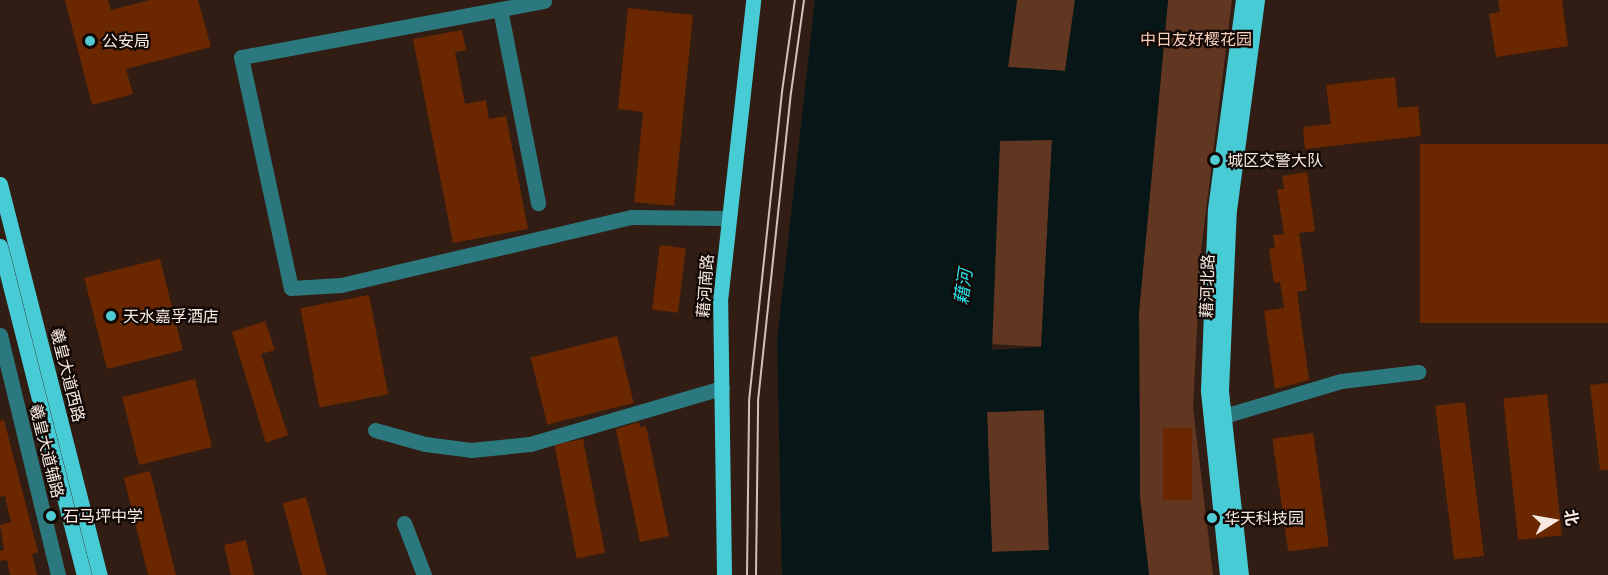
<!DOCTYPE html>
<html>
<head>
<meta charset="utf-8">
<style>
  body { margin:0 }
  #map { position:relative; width:1608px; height:575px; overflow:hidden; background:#311d13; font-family:"Titillium Web","Noto Sans SC",sans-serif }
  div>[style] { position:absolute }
  .green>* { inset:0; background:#613722; transform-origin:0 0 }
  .water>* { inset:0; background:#071718 }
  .building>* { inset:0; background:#6b2800; transform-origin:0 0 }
  .minor>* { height:15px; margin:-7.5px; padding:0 7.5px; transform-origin:7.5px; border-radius:7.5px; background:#2b797e }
  .major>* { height:15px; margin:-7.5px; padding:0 7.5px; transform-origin:7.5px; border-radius:7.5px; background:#47cbd5 }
  .tram>* { height:1.5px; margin:-0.75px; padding:0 0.75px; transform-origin:0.75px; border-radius:0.75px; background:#d1c2ba }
  .dots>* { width:16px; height:16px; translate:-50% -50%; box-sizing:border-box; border:3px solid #120906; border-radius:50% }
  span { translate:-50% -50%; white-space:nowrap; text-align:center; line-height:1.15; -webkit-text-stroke:4.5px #120906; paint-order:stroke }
  .park-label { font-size:16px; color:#fad0bd }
  .poi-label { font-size:16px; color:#f7e9e2 }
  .left { translate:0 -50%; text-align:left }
  .street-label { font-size:16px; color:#f7e9e2 }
  .water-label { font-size:18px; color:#29e2ee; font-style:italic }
  .north { position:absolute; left:1524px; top:491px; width:60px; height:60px; -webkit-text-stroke:4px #120906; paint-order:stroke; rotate:79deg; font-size:16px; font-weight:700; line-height:24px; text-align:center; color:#f7e9e2 }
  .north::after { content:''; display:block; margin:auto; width:21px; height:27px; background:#f7e9e2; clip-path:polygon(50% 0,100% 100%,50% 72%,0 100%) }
</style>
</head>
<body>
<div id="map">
  <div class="green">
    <i style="clip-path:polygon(1017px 0,1075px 0,1065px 71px,1008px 67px)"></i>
    <i style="clip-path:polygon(1168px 0,1232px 0,1201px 251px,1193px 407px,1213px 575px,1149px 575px,1140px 498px,1139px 312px)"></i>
    <i style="left:1052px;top:140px;width:207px;height:52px;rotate:93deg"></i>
    <i style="left:1044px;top:410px;width:140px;height:57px;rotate:88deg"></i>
  </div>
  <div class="water">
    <i style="clip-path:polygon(evenodd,815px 0,1017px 0,1008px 67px,1065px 71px,1075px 0,1168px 0,1139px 312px,1140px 498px,1149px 575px,782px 575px,777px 341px,815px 0,1052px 140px,1041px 347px,992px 350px,1000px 141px,1052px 140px,815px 0,1044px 410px,1049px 550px,992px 552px,987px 412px,1044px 410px)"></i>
  </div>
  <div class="building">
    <i style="clip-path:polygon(65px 0,108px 0,111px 10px,150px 0,198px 0,211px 47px,126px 69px,133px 94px,92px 105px)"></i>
    <i style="clip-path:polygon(1498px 0,1562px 0,1568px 46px,1496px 57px,1489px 14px,1500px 12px)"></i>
    <i style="clip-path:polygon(628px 8px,693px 15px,674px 206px,634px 202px,643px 112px,618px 109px)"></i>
    <i style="clip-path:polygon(462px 30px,466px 50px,455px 52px,465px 104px,486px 100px,489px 119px,506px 116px,528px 229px,453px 243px,413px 39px)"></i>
    <i style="clip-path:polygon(1395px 77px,1398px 108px,1418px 106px,1421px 136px,1305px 149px,1303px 127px,1331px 124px,1326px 85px)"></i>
    <i style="left:1608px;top:144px;width:179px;height:188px;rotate:90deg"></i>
    <i style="clip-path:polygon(1307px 172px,1315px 231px,1299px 233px,1307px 290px,1297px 292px,1309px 380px,1275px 389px,1264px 311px,1284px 308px,1280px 282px,1274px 283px,1269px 249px,1275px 248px,1273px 235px,1284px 234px,1277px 189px,1284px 189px,1282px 176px)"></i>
    <i style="left:660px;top:245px;width:26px;height:65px;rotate:7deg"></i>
    <i style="left:160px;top:259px;width:94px;height:78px;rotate:76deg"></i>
    <i style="left:369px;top:295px;width:101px;height:70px;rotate:79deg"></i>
    <i style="clip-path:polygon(265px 321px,275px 350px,261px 354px,288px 435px,266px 443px,232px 332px)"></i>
    <i style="left:617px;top:336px;width:69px;height:89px;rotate:76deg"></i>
    <i style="left:195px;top:379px;width:70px;height:75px;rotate:76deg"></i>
    <i style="clip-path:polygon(1608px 383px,1608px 470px,1600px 470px,1590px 385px)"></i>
    <i style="left:1547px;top:394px;width:142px;height:44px;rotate:84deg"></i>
    <i style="left:1465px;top:402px;width:155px;height:30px;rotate:83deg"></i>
    <i style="clip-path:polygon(4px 420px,38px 552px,32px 554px,37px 575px,10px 575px,7px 560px,0 561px,0 551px,4px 550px,0 525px,11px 522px,5px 496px,0 497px,0 421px)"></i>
    <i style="clip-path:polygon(639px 422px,640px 427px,646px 426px,669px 536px,640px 542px,616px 429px)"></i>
    <i style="left:1163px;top:428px;width:29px;height:72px"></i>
    <i style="left:1313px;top:433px;width:114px;height:41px;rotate:82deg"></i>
    <i style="left:583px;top:439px;width:116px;height:29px;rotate:79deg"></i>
    <i style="left:150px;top:471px;width:107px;height:27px;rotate:76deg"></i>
    <i style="left:306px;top:497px;width:81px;height:24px;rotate:75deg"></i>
    <i style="clip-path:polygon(246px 540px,254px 575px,231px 575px,224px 545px)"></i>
  </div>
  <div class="minor">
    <i style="left:544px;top:1px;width:308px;rotate:169.5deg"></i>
    <i style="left:241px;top:57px;width:236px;rotate:77.8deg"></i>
    <i style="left:291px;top:288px;width:50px;rotate:-3.4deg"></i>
    <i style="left:341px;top:285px;width:298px;rotate:-13.2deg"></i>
    <i style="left:631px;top:217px;width:98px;rotate:0.6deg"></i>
    <i style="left:500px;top:9px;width:198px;rotate:78.9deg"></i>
    <i style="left:0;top:335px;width:247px;rotate:76.4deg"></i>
    <i style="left:1224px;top:416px;width:122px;rotate:-16.7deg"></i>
    <i style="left:1341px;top:381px;width:78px;rotate:-6.7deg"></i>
    <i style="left:375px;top:430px;width:52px;rotate:15.6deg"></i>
    <i style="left:425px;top:444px;width:46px;rotate:7.4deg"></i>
    <i style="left:471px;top:450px;width:59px;rotate:-5.8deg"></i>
    <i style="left:530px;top:444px;width:200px;rotate:-16.3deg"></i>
    <i style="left:404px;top:523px;width:56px;rotate:69deg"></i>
  </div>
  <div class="major">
    <i style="left:0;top:184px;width:404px;rotate:75.7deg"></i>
    <i style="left:0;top:246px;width:340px;rotate:75.7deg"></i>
    <i style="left:724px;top:575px;width:274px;rotate:-90.8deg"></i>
    <i style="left:720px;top:301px;width:303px;rotate:-83.7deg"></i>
    <i style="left:1227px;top:575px;width:186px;rotate:-95.9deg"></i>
    <i style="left:1208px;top:390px;width:181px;rotate:-87.8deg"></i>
    <i style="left:1215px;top:209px;width:211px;rotate:-82.4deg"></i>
    <i style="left:1241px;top:575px;width:186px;rotate:-96.2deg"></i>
    <i style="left:1221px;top:390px;width:180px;rotate:-87.5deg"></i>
    <i style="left:1229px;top:210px;width:212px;rotate:-82.4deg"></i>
  </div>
  <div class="tram">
    <i style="left:747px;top:575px;width:174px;rotate:-89.3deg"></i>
    <i style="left:749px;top:401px;width:311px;rotate:-83.9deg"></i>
    <i style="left:782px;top:92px;width:93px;rotate:-82deg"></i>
    <i style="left:756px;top:575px;width:174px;rotate:-89.3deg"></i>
    <i style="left:758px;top:401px;width:310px;rotate:-83.9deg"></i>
    <i style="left:791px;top:93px;width:94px;rotate:-82deg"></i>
  </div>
  <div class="dots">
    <i style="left:90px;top:41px;background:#51ccd5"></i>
    <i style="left:1215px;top:160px;background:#51ccd5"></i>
    <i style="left:111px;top:316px;background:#51ccd5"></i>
    <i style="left:51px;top:516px;background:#51ccd5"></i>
    <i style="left:1212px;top:518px;background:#51ccd5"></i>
  </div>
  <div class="park-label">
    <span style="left:1196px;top:39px">中日友好樱花园</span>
  </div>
  <div class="poi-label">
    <span class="left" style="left:102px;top:41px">公安局</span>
    <span class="left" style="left:1227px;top:160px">城区交警大队</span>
    <span class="left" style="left:123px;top:316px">天水嘉孚酒店</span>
    <span class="left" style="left:63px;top:516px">石马坪中学</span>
    <span class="left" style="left:1224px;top:518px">华天科技园</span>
  </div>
  <div class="street-label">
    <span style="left:705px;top:286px;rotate:-86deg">藉河南路</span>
    <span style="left:1207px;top:286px;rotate:-88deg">藉河北路</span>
    <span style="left:68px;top:375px;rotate:76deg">羲皇大道西路</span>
    <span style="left:47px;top:451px;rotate:76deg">羲皇大道辅路</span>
  </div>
  <div class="water-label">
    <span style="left:964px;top:287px;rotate:-82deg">藉河</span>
  </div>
  <div class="north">北</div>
</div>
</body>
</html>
